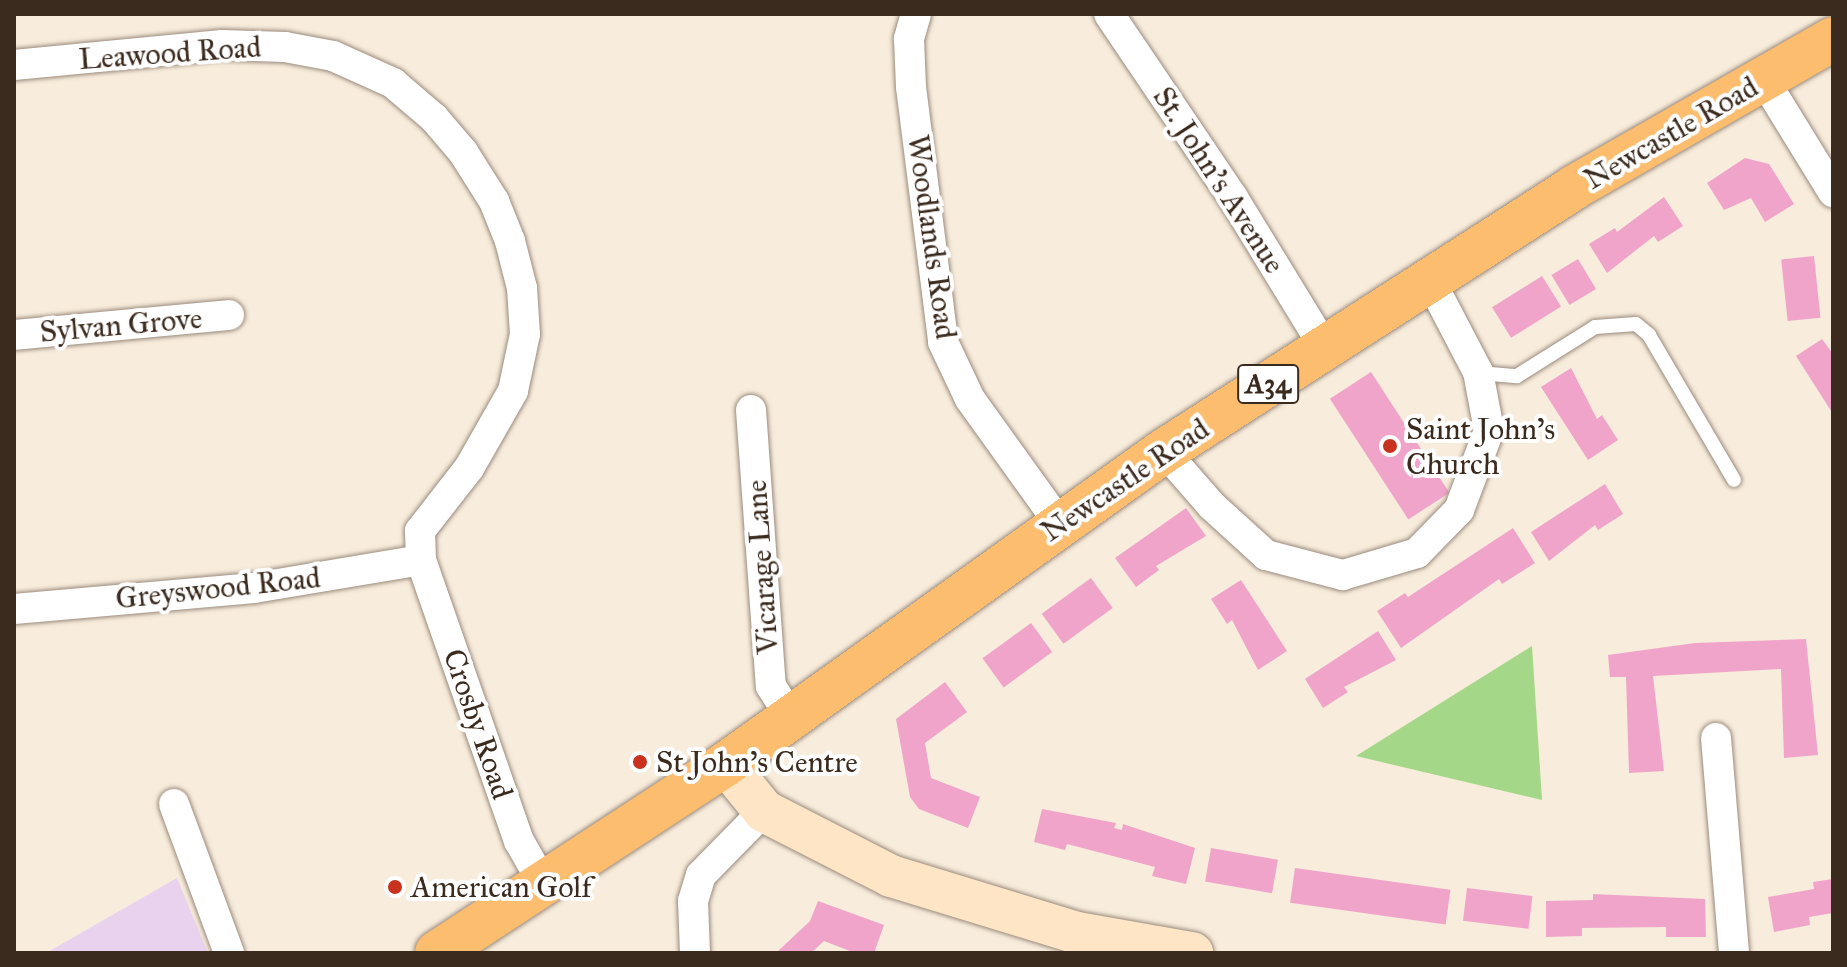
<!DOCTYPE html>
<html>
<head>
<meta charset="utf-8">
<style>
  body { margin:0 }
  #map { position:relative; width:1847px; height:967px; overflow:hidden; background:#f8ecdc; font-family:"IM FELL Great Primer",serif }
  div>[style] { position:absolute }
  .built>* { inset:0; background:#e8d2ee }
  .green>* { inset:0; background:#a4d787 }
  .building>* { inset:0; background:#f0a4ca; transform-origin:0 0 }
  .roads { filter:drop-shadow(0 0 2px #9a8b7d) drop-shadow(0 0 2px #9a8b7d) }
  .lane>* { height:14px; margin:-7px; padding:0 7px; transform-origin:7px; border-radius:7px; background:#fff }
  .street>* { height:30px; margin:-15px; padding:0 15px; transform-origin:15px; border-radius:15px; background:#fff }
  .secondary>* { height:42px; margin:-21px; padding:0 21px; transform-origin:21px; border-radius:21px; background:#fee5c5 }
  .highway>* { height:44px; margin:-22px; padding:0 22px; transform-origin:22px; border-radius:22px; background:#fcbd6f }
  .dots>* { width:22px; height:22px; translate:-50% -50%; box-sizing:border-box; border:4px solid #fff; border-radius:50% }
  span { translate:-50% -50%; white-space:nowrap; text-align:center; line-height:1.15; -webkit-text-stroke:8px #fff; paint-order:stroke }
  .shield-label span { padding:2px 6px; background:#fff; border:2px solid; border-radius:6px; -webkit-text-stroke-width:0 }
  .shield-label { font-size:28px; color:#3b2a1e; font-weight:700 }
  .street-label { font-size:30px; color:#3b2a1e }
  .poi-label { font-size:30px; color:#3b2a1e }
  .left { translate:0 -50%; text-align:left }
  .frame { position:absolute; inset:0; border:16px solid #3b2a1e; pointer-events:none }
</style>
</head>
<body>
<div id="map">
  <div class="built">
    <i style="clip-path:polygon(177px 878px,208px 953px,46px 953px)"></i>
  </div>
  <div class="green">
    <i style="clip-path:polygon(1532px 646px,1542px 800px,1356px 756px)"></i>
  </div>
  <div class="building">
    <i style="clip-path:polygon(1745px 158px,1769px 164px,1794px 204px,1765px 222px,1751px 198px,1724px 210px,1707px 183px)"></i>
    <i style="clip-path:polygon(1664px 197px,1683px 226px,1658px 242px,1654px 236px,1607px 273px,1589px 244px,1615px 228px,1617px 232px)"></i>
    <i style="left:1814px;top:256px;width:62px;height:33px;rotate:84deg"></i>
    <i style="left:1578px;top:259px;width:35px;height:31px;rotate:59deg"></i>
    <i style="left:1542px;top:276px;width:36px;height:59px;rotate:58deg"></i>
    <i style="clip-path:polygon(1822px 339px,1833px 354px,1833px 414px,1796px 356px)"></i>
    <i style="clip-path:polygon(1571px 368px,1597px 419px,1602px 415px,1618px 440px,1588px 460px,1541px 387px)"></i>
    <i style="left:1371px;top:372px;width:144px;height:49px;rotate:57deg"></i>
    <i style="clip-path:polygon(1605px 484px,1623px 514px,1598px 530px,1595px 525px,1549px 561px,1531px 532px)"></i>
    <i style="clip-path:polygon(1186px 508px,1206px 536px,1156px 566px,1159px 570px,1136px 587px,1115px 558px)"></i>
    <i style="clip-path:polygon(1513px 528px,1535px 563px,1502px 584px,1499px 579px,1401px 648px,1377px 611px,1405px 593px,1408px 597px)"></i>
    <i style="left:1091px;top:578px;width:37px;height:61px;rotate:54deg"></i>
    <i style="clip-path:polygon(1241px 580px,1287px 651px,1258px 670px,1232px 620px,1227px 624px,1211px 599px)"></i>
    <i style="left:1031px;top:623px;width:36px;height:60px;rotate:54deg"></i>
    <i style="clip-path:polygon(1378px 631px,1396px 660px,1344px 687px,1348px 692px,1323px 708px,1305px 679px)"></i>
    <i style="clip-path:polygon(1806px 639px,1818px 755px,1784px 758px,1781px 669px,1653px 676px,1664px 771px,1629px 773px,1626px 677px,1610px 677px,1608px 655px,1695px 643px)"></i>
    <i style="clip-path:polygon(945px 682px,967px 712px,925px 743px,931px 778px,980px 797px,968px 828px,919px 809px,910px 797px,896px 719px)"></i>
    <i style="clip-path:polygon(1042px 809px,1116px 823px,1114px 828px,1122px 830px,1123px 824px,1195px 848px,1186px 884px,1152px 876px,1155px 867px,1067px 844px,1065px 850px,1034px 842px)"></i>
    <i style="left:1211px;top:848px;width:68px;height:34px;rotate:10deg"></i>
    <i style="left:1295px;top:868px;width:157px;height:35px;rotate:8deg"></i>
    <i style="clip-path:polygon(1833px 879px,1833px 913px,1809px 917px,1810px 925px,1774px 932px,1768px 897px,1814px 889px,1813px 882px)"></i>
    <i style="left:1467px;top:888px;width:66px;height:33px;rotate:7deg"></i>
    <i style="clip-path:polygon(1593px 894px,1705px 899px,1706px 937px,1666px 937px,1666px 927px,1582px 928px,1582px 936px,1546px 937px,1546px 901px,1593px 900px)"></i>
    <i style="clip-path:polygon(818px 901px,884px 925px,874px 953px,855px 953px,824px 941px,811px 953px,776px 953px,810px 921px)"></i>
  </div>
  <div class="roads">
    <div class="lane">
      <i style="left:1479px;top:373px;width:38px;rotate:5deg"></i>
      <i style="left:1517px;top:376px;width:92px;rotate:-32.1deg"></i>
      <i style="left:1595px;top:327px;width:41px;rotate:-4.2deg"></i>
      <i style="left:1636px;top:324px;width:17px;rotate:40deg"></i>
      <i style="left:1649px;top:335px;width:168px;rotate:59.6deg"></i>
    </div>
    <div class="street">
      <i style="left:916px;top:14px;width:26px;rotate:106deg"></i>
      <i style="left:909px;top:39px;width:48px;rotate:87.6deg"></i>
      <i style="left:911px;top:87px;width:257px;rotate:82.8deg"></i>
      <i style="left:943px;top:342px;width:63px;rotate:64.7deg"></i>
      <i style="left:970px;top:399px;width:153px;rotate:54.3deg"></i>
      <i style="left:1109px;top:14px;width:222px;rotate:56deg"></i>
      <i style="left:1233px;top:198px;width:176px;rotate:58.5deg"></i>
      <i style="left:14px;top:65px;width:209px;rotate:-5.5deg"></i>
      <i style="left:222px;top:45px;width:63px;rotate:1.8deg"></i>
      <i style="left:285px;top:47px;width:49px;rotate:10.6deg"></i>
      <i style="left:333px;top:56px;width:66px;rotate:24.2deg"></i>
      <i style="left:393px;top:83px;width:54px;rotate:40.5deg"></i>
      <i style="left:434px;top:118px;width:45px;rotate:49.5deg"></i>
      <i style="left:463px;top:152px;width:58px;rotate:57.7deg"></i>
      <i style="left:494px;top:201px;width:43px;rotate:68.2deg"></i>
      <i style="left:510px;top:241px;width:49px;rotate:75.7deg"></i>
      <i style="left:522px;top:288px;width:46px;rotate:86.3deg"></i>
      <i style="left:525px;top:334px;width:58px;rotate:101.9deg"></i>
      <i style="left:513px;top:391px;width:89px;rotate:119.7deg"></i>
      <i style="left:469px;top:468px;width:80px;rotate:127.9deg"></i>
      <i style="left:420px;top:531px;width:29px;rotate:88deg"></i>
      <i style="left:421px;top:560px;width:298px;rotate:70.8deg"></i>
      <i style="left:519px;top:841px;width:51px;rotate:60.4deg"></i>
      <i style="left:1764px;top:80px;width:132px;rotate:58.4deg"></i>
      <i style="left:14px;top:335px;width:216px;rotate:-5.3deg"></i>
      <i style="left:751px;top:410px;width:277px;rotate:85.9deg"></i>
      <i style="left:771px;top:686px;width:38px;rotate:58deg"></i>
      <i style="left:1164px;top:451px;width:73px;rotate:48.9deg"></i>
      <i style="left:1212px;top:506px;width:73px;rotate:42.2deg"></i>
      <i style="left:1266px;top:555px;width:80px;rotate:14.6deg"></i>
      <i style="left:1343px;top:575px;width:77px;rotate:-16.6deg"></i>
      <i style="left:1417px;top:553px;width:60px;rotate:-45.7deg"></i>
      <i style="left:1459px;top:510px;width:85px;rotate:-69.4deg"></i>
      <i style="left:1489px;top:430px;width:59px;rotate:-100.7deg"></i>
      <i style="left:1478px;top:372px;width:104px;rotate:-117.6deg"></i>
      <i style="left:14px;top:609px;width:241px;rotate:-5deg"></i>
      <i style="left:254px;top:588px;width:169px;rotate:-9.5deg"></i>
      <i style="left:1716px;top:738px;width:216px;rotate:85.2deg"></i>
      <i style="left:174px;top:804px;width:159px;rotate:69.7deg"></i>
      <i style="left:695px;top:953px;width:52px;rotate:-92.2deg"></i>
      <i style="left:693px;top:901px;width:27px;rotate:-73deg"></i>
      <i style="left:701px;top:875px;width:90px;rotate:-45.5deg"></i>
    </div>
    <div class="secondary">
      <i style="left:726px;top:764px;width:60px;rotate:51deg"></i>
      <i style="left:764px;top:811px;width:143px;rotate:27.1deg"></i>
      <i style="left:891px;top:876px;width:195px;rotate:17deg"></i>
      <i style="left:1077px;top:933px;width:117px;rotate:9.9deg"></i>
    </div>
    <div class="highway">
      <i style="left:437px;top:953px;width:345px;rotate:-33.2deg"></i>
      <i style="left:726px;top:764px;width:538px;rotate:-35.55deg"></i>
      <i style="left:1164px;top:451px;width:486px;rotate:-32.7deg"></i>
      <i style="left:1573px;top:188px;width:300px;rotate:-29.8deg"></i>
    </div>
  </div>
  <div class="dots">
    <i style="left:1390px;top:446px;background:#c8321e"></i>
    <i style="left:640px;top:762px;background:#c8321e"></i>
    <i style="left:395px;top:887px;background:#c8321e"></i>
  </div>
  <div class="shield-label">
    <span style="left:1268px;top:384px">A34</span>
  </div>
  <div class="street-label">
    <span style="left:170px;top:53px;rotate:-4deg">Leawood Road</span>
    <span style="left:1671px;top:133px;rotate:-30deg">Newcastle Road</span>
    <span style="left:1219px;top:180px;rotate:57deg">St. John's Avenue</span>
    <span style="left:932px;top:237px;rotate:82deg">Woodlands Road</span>
    <span style="left:121px;top:325px;rotate:-5deg">Sylvan Grove</span>
    <span style="left:1125px;top:480px;rotate:-34deg">Newcastle Road</span>
    <span style="left:762px;top:567px;rotate:-94deg">Vicarage Lane</span>
    <span style="left:218px;top:588px;rotate:-6deg">Greyswood Road</span>
    <span style="left:478px;top:724px;rotate:71deg">Crosby Road</span>
  </div>
  <div class="poi-label">
    <span class="left" style="left:1406px;top:446px">Saint John's<br>Church</span>
    <span class="left" style="left:656px;top:762px">St John's Centre</span>
    <span class="left" style="left:411px;top:887px">American Golf</span>
  </div>
  <div class="frame"></div>
</div>
</body>
</html>
